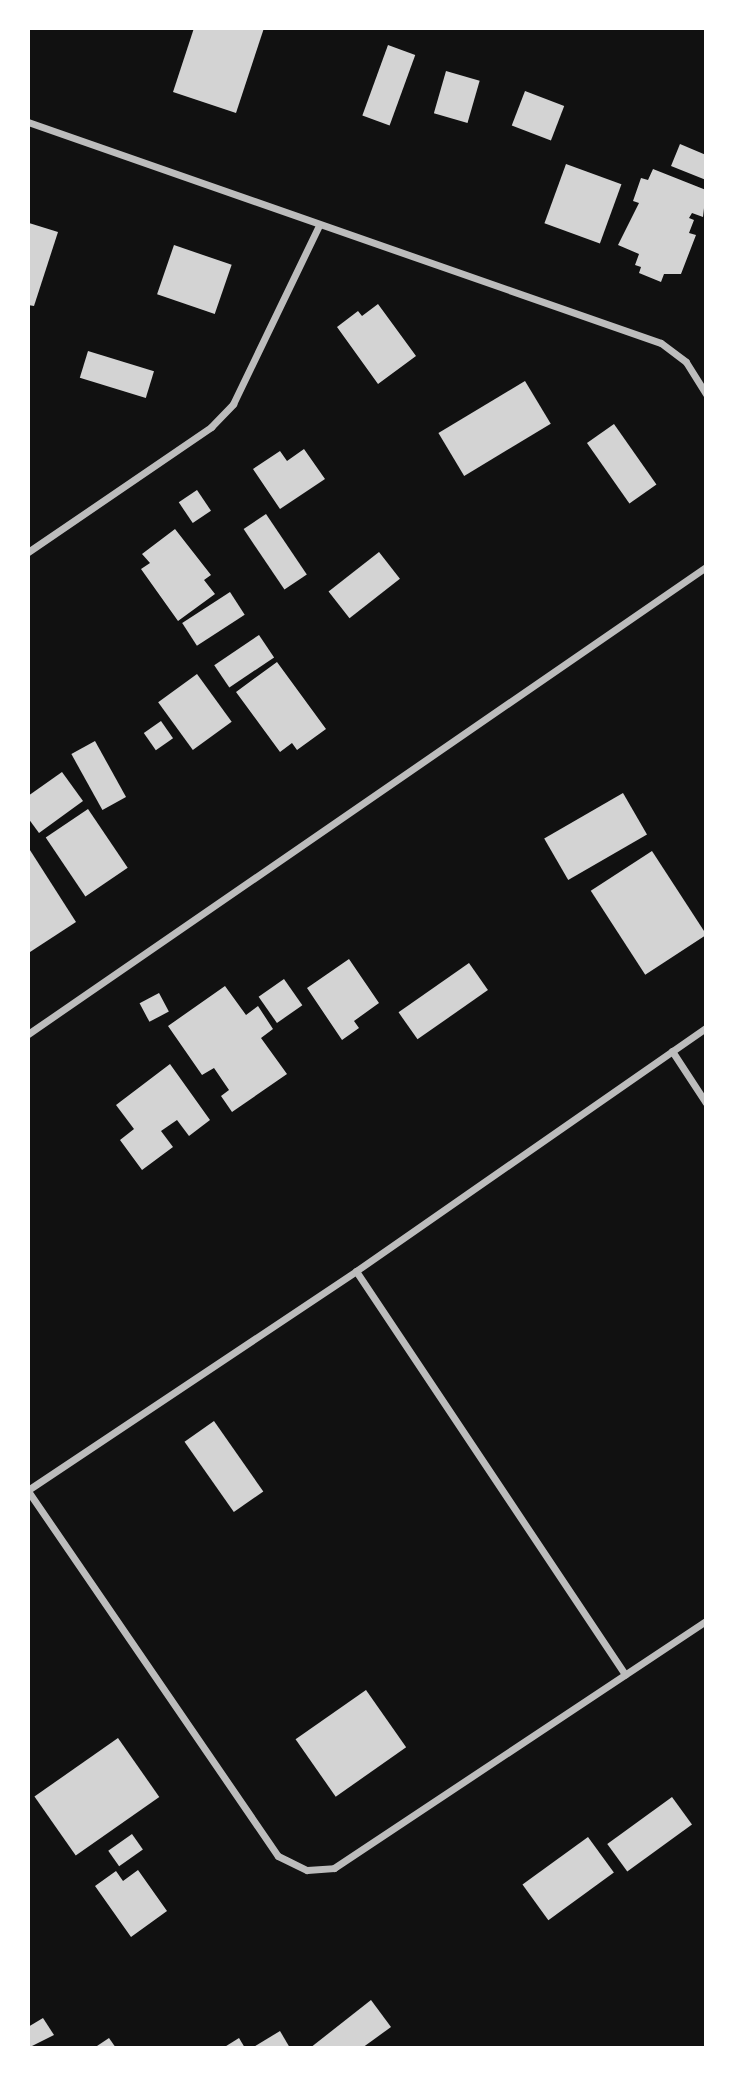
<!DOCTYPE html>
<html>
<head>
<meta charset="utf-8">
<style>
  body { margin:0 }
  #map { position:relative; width:734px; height:2076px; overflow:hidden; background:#111; font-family:Karla,sans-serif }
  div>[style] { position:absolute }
  .building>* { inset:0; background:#d3d3d3; transform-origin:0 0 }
  .minor>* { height:7px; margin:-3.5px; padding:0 3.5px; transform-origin:3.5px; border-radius:3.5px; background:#bcbcbc }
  span { translate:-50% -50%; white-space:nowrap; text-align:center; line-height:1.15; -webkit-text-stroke:7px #fff; paint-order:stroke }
  .frame { position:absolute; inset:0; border:30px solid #fff; pointer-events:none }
</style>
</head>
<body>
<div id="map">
  <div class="building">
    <i style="clip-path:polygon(194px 28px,264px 28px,236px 113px,173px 92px)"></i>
    <i style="left:388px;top:45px;width:29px;height:75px;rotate:20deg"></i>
    <i style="left:446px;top:71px;width:35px;height:44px;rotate:16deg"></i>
    <i style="left:525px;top:91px;width:42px;height:37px;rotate:21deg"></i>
    <i style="clip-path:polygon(680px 144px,706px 155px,706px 180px,671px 166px)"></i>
    <i style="left:566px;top:164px;width:59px;height:63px;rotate:20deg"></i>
    <i style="clip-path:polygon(653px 169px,706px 190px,703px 217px,692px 213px,689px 218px,694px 220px,689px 233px,696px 235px,681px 274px,664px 274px,661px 282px,639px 273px,641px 267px,635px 265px,639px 254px,618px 245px,639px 203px,633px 201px,641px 178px,648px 180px)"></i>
    <i style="clip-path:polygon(29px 223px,58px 232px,34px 306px,28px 305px)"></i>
    <i style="left:174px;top:245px;width:61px;height:52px;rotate:19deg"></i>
    <i style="clip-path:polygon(378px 304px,416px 356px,378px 384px,337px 327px,358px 311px,362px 316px)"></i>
    <i style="left:88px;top:351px;width:69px;height:28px;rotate:17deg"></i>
    <i style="left:525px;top:381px;width:50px;height:101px;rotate:59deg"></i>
    <i style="left:614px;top:424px;width:74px;height:33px;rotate:55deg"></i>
    <i style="clip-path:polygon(304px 449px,325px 479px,280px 509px,253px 469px,280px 451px,287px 461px)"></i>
    <i style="left:197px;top:490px;width:25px;height:22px;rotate:56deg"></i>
    <i style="left:266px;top:514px;width:73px;height:27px;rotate:56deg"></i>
    <i style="clip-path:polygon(175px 529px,211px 575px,204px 580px,215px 594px,178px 621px,141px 569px,150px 563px,142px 554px)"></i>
    <i style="left:379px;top:552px;width:34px;height:64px;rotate:52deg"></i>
    <i style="left:230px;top:592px;width:27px;height:57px;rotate:57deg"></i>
    <i style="left:259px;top:635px;width:27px;height:54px;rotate:56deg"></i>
    <i style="clip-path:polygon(277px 662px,326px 729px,297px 750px,292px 743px,280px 752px,236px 692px)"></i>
    <i style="left:197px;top:674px;width:59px;height:48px;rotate:54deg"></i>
    <i style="left:161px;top:721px;width:21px;height:21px;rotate:55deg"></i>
    <i style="left:95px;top:741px;width:64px;height:27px;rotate:61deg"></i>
    <i style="clip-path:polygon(62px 772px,83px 801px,39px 833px,28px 818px,28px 796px)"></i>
    <i style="left:623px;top:793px;width:48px;height:91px;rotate:60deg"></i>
    <i style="left:88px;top:809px;width:71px;height:51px;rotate:56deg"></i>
    <i style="clip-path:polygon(28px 847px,76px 922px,30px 952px,28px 948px)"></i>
    <i style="left:652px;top:851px;width:100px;height:73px;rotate:57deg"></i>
    <i style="clip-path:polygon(349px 959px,379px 1003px,354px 1021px,359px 1028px,342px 1040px,307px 988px)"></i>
    <i style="left:469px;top:963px;width:33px;height:86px;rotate:55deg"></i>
    <i style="left:284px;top:979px;width:32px;height:31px;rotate:55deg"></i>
    <i style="clip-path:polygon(225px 986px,246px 1015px,258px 1006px,273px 1029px,261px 1038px,287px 1074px,232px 1112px,221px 1096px,229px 1090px,214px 1068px,202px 1075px,168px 1026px)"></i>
    <i style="left:159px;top:993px;width:21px;height:22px;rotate:62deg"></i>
    <i style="clip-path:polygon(170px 1064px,210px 1120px,189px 1136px,177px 1120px,161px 1131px,173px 1147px,142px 1170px,120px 1140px,134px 1129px,116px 1105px)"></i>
    <i style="left:214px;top:1421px;width:86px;height:36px;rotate:55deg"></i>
    <i style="left:366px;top:1690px;width:70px;height:86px;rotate:55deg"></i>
    <i style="left:118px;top:1738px;width:72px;height:102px;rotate:55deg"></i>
    <i style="left:672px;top:1797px;width:34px;height:80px;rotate:54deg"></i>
    <i style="left:132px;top:1834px;width:19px;height:29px;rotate:55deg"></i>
    <i style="left:588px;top:1837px;width:44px;height:81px;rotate:54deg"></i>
    <i style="clip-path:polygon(138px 1870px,167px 1911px,131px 1937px,95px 1886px,116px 1871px,123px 1881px)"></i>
    <i style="clip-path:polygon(371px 2000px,391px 2027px,362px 2048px,310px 2048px)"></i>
    <i style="clip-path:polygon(43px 2018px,54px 2035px,28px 2048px,28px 2027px)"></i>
    <i style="clip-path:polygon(280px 2031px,290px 2048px,252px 2048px)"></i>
    <i style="clip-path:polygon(109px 2038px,116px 2048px,94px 2048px)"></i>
    <i style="clip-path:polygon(239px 2038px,245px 2048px,223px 2048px)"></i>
  </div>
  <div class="minor">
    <i style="left:28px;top:122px;width:670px;rotate:19.25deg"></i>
    <i style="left:661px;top:343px;width:31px;rotate:37deg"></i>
    <i style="left:686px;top:362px;width:38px;rotate:58deg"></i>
    <i style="left:28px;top:552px;width:222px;rotate:-34.3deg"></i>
    <i style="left:211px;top:427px;width:32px;rotate:-46deg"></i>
    <i style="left:233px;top:404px;width:199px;rotate:-64.3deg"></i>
    <i style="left:28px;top:1034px;width:823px;rotate:-34.56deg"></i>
    <i style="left:672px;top:1051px;width:62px;rotate:56.8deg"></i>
    <i style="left:356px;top:1271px;width:485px;rotate:56.3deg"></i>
    <i style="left:28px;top:1490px;width:394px;rotate:-33.7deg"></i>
    <i style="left:356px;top:1271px;width:426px;rotate:-34.8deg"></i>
    <i style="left:28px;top:1491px;width:442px;rotate:55.6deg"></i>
    <i style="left:278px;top:1856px;width:32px;rotate:26deg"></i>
    <i style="left:307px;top:1870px;width:27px;rotate:-4deg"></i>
    <i style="left:334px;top:1868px;width:447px;rotate:-33.6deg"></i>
  </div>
  <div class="frame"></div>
</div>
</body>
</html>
